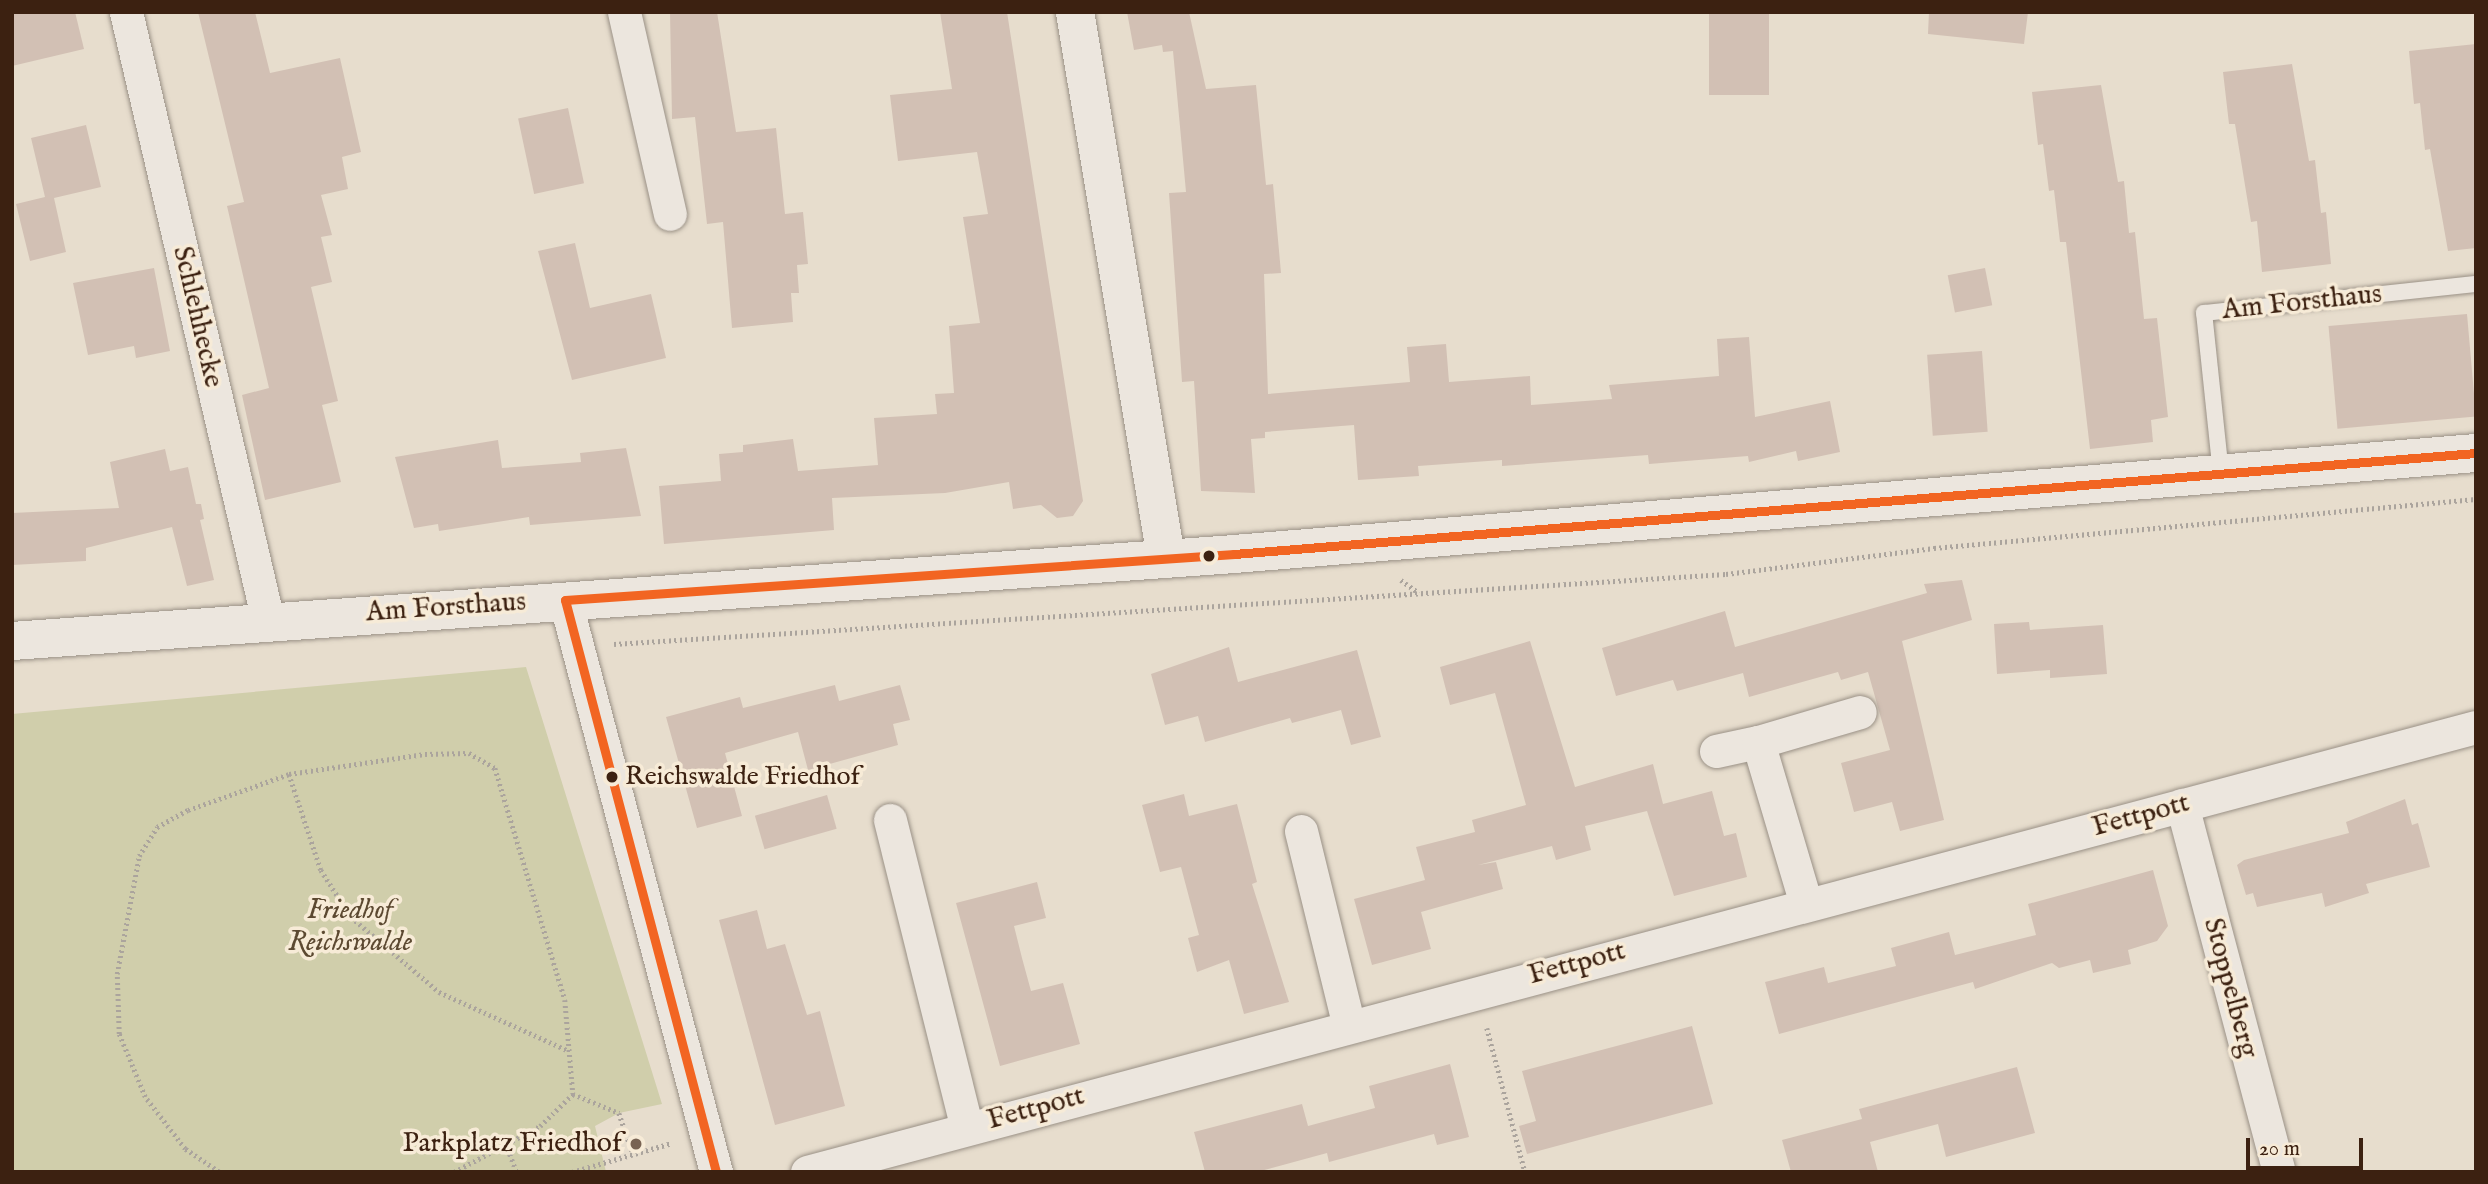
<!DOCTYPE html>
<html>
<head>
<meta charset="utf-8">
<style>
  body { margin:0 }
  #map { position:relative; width:2488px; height:1184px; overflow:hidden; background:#e7ddcd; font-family:"IM FELL English",serif }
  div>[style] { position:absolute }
  .green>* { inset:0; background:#d0ceab }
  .building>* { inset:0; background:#d2c0b4; transform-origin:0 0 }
  .path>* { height:4.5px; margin-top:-2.25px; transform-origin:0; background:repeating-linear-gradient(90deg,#aba49d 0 2px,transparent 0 5.5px) }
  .roads { filter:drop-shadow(0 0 2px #9a9186) drop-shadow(0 0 2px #9a9186) }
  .service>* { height:16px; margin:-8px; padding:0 8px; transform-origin:8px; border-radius:8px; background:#ece6de }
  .minor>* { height:33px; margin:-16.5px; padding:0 16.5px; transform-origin:16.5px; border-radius:16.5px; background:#ece6de }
  .tertiary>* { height:38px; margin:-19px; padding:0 19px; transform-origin:19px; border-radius:19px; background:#ece6de }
  .bus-1>* { height:9px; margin:-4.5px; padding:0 4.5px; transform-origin:4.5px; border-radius:4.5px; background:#f26522 }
  .dots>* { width:19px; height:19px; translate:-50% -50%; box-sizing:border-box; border:4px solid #f7ebd7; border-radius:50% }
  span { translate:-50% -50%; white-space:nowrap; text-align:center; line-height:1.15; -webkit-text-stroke:7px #f7ebd7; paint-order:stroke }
  .bus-label { font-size:26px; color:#3c2111 }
  .left { translate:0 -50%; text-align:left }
  .street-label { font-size:28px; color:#3c2111 }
  .park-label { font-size:28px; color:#5c4931; font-style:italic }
  .poi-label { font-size:28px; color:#3c2111 }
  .right { translate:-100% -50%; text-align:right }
  .frame { position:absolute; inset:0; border:14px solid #3c2111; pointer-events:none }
  .scale { position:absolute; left:2246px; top:1138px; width:117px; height:32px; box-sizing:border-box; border:4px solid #3c2111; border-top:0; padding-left:9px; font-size:21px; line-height:24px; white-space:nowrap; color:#3c2111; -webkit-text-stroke:5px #f7ebd7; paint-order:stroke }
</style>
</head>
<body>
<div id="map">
  <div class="green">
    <i style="clip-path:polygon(526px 667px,662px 1104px,619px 1113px,595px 1126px,606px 1172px,12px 1172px,12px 714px)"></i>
  </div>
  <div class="building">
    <i style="clip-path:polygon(12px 12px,75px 12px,84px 49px,12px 66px)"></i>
    <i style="clip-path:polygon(198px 12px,255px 12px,270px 73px,340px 58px,361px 152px,342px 157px,348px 189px,321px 195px,332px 235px,321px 237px,332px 282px,311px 287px,338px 401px,322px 405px,341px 482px,265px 500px,242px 395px,269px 388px,227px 206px,244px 202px)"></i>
    <i style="clip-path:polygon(670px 12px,717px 12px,736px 132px,776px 128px,785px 214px,803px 212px,808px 264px,797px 265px,799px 293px,791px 293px,793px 322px,732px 328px,723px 222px,707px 224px,695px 117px,672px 119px)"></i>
    <i style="clip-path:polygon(940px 12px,1007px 12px,1083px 501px,1073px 516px,1057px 518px,1041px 505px,1013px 509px,1009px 482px,945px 493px,832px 498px,834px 530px,664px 544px,659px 486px,721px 481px,719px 454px,743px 452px,743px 445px,793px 439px,798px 471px,878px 465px,874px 418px,937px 414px,935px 394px,954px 393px,949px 326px,980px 323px,963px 217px,988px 214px,977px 152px,898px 161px,890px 95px,952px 89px)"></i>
    <i style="clip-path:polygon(1127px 12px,1189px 12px,1206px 89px,1256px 85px,1266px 185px,1273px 184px,1281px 273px,1264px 274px,1268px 394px,1410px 382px,1407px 347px,1446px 344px,1449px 382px,1530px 376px,1531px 405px,1612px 399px,1609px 385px,1719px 376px,1717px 339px,1749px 337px,1755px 417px,1830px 401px,1840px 452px,1798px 461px,1796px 451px,1749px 462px,1748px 456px,1649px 464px,1648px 455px,1502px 466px,1502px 460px,1418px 466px,1419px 476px,1358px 480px,1354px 425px,1265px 432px,1265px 438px,1251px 439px,1255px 493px,1201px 491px,1194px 381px,1182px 382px,1169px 193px,1186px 192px,1173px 51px,1163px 52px,1162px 45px,1134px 50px)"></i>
    <i style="left:1709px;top:12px;width:60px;height:83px"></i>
    <i style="clip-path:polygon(1929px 12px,2028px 12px,2024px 44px,1928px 34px)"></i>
    <i style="clip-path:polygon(2476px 44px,2476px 248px,2448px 251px,2430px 149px,2425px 150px,2420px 103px,2414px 104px,2409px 51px)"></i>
    <i style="clip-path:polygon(2292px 64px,2309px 161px,2315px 160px,2321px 213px,2326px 212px,2331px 264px,2262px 272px,2257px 221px,2251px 222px,2235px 124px,2229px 124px,2223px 72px)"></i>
    <i style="clip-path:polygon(2101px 85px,2118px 182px,2124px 181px,2129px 233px,2135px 232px,2144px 319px,2157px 318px,2168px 417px,2151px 420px,2153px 442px,2090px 449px,2066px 242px,2060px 242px,2054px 190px,2049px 191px,2043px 144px,2038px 145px,2032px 92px)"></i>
    <i style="left:568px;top:108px;width:77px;height:51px;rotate:78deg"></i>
    <i style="clip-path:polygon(86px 125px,101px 187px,54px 198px,66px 252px,30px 261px,16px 204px,45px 197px,31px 138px)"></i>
    <i style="clip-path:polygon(575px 243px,590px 308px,651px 294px,666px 358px,572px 380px,538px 251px)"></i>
    <i style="clip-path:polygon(154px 268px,170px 351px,136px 358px,134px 346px,88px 355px,73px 283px)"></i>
    <i style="left:1985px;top:268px;width:38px;height:38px;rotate:79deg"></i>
    <i style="left:2467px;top:314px;width:103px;height:139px;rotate:85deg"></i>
    <i style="left:1982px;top:351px;width:81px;height:55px;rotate:86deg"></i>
    <i style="clip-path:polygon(498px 440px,502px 468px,581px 462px,580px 453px,626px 448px,641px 516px,530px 525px,529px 517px,439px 531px,438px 524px,414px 528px,395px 457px)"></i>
    <i style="clip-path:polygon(165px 449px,170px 471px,188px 467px,196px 504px,201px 504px,204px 519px,200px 520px,214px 580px,187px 586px,172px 527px,86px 548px,86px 561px,12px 565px,12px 513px,119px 508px,110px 462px)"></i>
    <i style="clip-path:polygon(1962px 580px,1972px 620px,1902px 641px,1944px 820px,1900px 831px,1892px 802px,1854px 812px,1841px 763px,1890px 750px,1868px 672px,1841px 680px,1838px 672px,1749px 697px,1743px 673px,1677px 691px,1673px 680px,1616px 696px,1602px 648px,1725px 611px,1735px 647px,1927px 593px,1924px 584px)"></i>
    <i style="clip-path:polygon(2029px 622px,2030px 630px,2103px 625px,2107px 674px,2050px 678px,2050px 670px,1997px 674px,1994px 624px)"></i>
    <i style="clip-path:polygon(1530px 641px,1575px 787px,1653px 764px,1663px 804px,1712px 791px,1724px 836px,1736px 833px,1747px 877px,1674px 896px,1647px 811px,1585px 826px,1591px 850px,1556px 860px,1552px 846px,1478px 865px,1496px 862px,1503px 889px,1421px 912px,1431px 949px,1372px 965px,1354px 899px,1425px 880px,1416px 847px,1475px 832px,1472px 820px,1526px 805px,1495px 693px,1450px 705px,1440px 667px)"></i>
    <i style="clip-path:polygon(1229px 647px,1238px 682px,1357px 650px,1381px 737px,1351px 745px,1341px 710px,1292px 723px,1290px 718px,1205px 742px,1198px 716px,1165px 725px,1151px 674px)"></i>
    <i style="clip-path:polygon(835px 685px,839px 701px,900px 685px,910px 720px,893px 724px,898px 745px,808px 770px,798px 732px,725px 753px,742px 816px,697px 828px,666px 717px,740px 697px,743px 708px)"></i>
    <i style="clip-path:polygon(1184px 794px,1189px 816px,1237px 804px,1257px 882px,1252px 884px,1289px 1002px,1244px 1014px,1229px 960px,1197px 972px,1188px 938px,1199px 935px,1181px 867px,1160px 872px,1142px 805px)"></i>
    <i style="left:827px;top:795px;width:35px;height:75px;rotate:74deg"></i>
    <i style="clip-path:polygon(2405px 799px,2412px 825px,2418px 823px,2430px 867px,2366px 884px,2369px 893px,2325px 907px,2322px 893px,2257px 907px,2253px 893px,2246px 895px,2237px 865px,2244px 860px,2349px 833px,2346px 822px)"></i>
    <i style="clip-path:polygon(2153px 870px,2168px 926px,2157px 941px,2128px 950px,2131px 964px,2093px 973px,2090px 960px,2059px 968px,2052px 963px,1975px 989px,1973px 982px,1779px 1034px,1765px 982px,1824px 967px,1828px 983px,1896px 966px,1891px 948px,1949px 932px,1955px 955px,2036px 935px,2028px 904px)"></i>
    <i style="clip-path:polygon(1037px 882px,1046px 918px,1014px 926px,1022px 958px,1031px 991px,1063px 983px,1080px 1044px,1000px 1066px,956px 903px)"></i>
    <i style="clip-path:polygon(757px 910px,767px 949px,785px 944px,807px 1015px,820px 1011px,845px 1106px,775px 1125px,719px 920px)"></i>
    <i style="clip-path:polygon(1692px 1026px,1713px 1104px,1527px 1154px,1519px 1126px,1536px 1121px,1522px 1071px)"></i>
    <i style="clip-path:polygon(1450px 1064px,1469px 1137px,1437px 1145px,1434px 1134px,1329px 1162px,1327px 1153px,1257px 1172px,1205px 1172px,1194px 1132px,1302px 1104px,1308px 1126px,1375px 1108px,1369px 1086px)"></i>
    <i style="clip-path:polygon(2017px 1067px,2035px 1133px,1946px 1157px,1938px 1124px,1870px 1142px,1878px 1172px,1791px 1172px,1782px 1140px,1862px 1119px,1859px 1109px)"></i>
  </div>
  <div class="path">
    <i style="left:1401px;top:580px;width:22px;rotate:36deg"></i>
    <i style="left:614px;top:644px;width:1114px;rotate:-3.6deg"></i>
    <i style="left:1726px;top:574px;width:210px;rotate:-7.1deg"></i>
    <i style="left:1934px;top:548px;width:544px;rotate:-5.17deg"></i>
    <i style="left:289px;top:774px;width:101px;rotate:71.6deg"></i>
    <i style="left:321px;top:870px;width:56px;rotate:57.4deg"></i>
    <i style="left:351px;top:917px;width:116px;rotate:40.4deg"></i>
    <i style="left:439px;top:992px;width:141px;rotate:24.4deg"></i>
    <i style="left:1487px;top:1028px;width:149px;rotate:75.2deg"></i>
    <i style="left:573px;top:1094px;width:50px;rotate:22.4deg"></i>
    <i style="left:619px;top:1113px;width:43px;rotate:71.1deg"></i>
    <i style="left:506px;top:1144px;width:30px;rotate:69deg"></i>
    <i style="left:219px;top:1172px;width:41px;rotate:-145.9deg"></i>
    <i style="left:185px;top:1149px;width:66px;rotate:-127.6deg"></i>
    <i style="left:145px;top:1097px;width:68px;rotate:-112.4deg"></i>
    <i style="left:119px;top:1034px;width:60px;rotate:-91.9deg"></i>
    <i style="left:117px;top:974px;width:120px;rotate:-79.4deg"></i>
    <i style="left:139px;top:856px;width:34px;rotate:-58deg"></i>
    <i style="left:157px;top:827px;width:35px;rotate:-29deg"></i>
    <i style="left:188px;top:810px;width:107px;rotate:-19.6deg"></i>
    <i style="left:289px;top:774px;width:137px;rotate:-8.4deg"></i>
    <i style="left:425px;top:754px;width:44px;rotate:-1.3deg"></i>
    <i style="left:469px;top:753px;width:30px;rotate:30deg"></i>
    <i style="left:495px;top:768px;width:242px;rotate:73.2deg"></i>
    <i style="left:565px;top:1000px;width:94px;rotate:85.1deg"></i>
    <i style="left:454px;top:1172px;width:98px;rotate:-28.1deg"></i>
    <i style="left:540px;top:1126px;width:46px;rotate:-44.1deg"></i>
    <i style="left:572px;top:1172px;width:104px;rotate:-16.2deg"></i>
  </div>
  <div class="roads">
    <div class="service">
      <i style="left:2221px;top:474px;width:162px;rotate:-96deg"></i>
      <i style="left:2204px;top:313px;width:274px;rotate:-6.1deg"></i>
    </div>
    <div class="minor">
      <i style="left:126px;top:12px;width:625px;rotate:76.87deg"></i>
      <i style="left:624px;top:12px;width:207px;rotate:77.2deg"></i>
      <i style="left:565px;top:600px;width:592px;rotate:75.21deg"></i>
      <i style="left:1716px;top:751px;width:43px;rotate:-12.1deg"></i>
      <i style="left:2182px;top:805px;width:380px;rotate:75.2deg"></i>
      <i style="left:890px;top:820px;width:317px;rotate:76deg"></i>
      <i style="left:1301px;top:831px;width:201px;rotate:76.2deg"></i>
      <i style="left:1806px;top:904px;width:169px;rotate:-106.5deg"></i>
      <i style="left:1758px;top:742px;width:106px;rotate:-16.4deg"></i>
      <i style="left:807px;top:1172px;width:1727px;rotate:-14.93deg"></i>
    </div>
    <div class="tertiary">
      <i style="left:1075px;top:12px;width:553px;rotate:80.52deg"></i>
      <i style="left:12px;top:641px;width:1225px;rotate:-4.07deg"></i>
      <i style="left:1234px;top:554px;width:1246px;rotate:-4.65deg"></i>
    </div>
  </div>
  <div class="bus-1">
    <i style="left:565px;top:600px;width:671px;rotate:-3.93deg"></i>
    <i style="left:1234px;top:554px;width:1246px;rotate:-4.65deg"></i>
    <i style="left:565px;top:600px;width:592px;rotate:75.21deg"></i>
  </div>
  <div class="dots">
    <i style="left:1209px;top:556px;background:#3c2111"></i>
    <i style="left:612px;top:777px;background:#3c2111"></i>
    <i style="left:636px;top:1144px;background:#786353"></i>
  </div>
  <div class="bus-label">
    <span class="left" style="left:625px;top:777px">Reichswalde Friedhof</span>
  </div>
  <div class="street-label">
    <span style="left:2302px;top:303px;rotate:-6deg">Am Forsthaus</span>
    <span style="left:197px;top:317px;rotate:77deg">Schlehhecke</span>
    <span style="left:446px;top:608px;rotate:-4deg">Am Forsthaus</span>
    <span style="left:2141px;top:816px;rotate:-15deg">Fettpott</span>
    <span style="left:1577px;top:964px;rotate:-15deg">Fettpott</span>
    <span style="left:2230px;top:988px;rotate:75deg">Stoppelberg</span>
    <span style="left:1036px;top:1109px;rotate:-15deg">Fettpott</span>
  </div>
  <div class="park-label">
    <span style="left:350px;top:927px">Friedhof<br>Reichswalde</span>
  </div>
  <div class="poi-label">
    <span class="right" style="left:622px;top:1144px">Parkplatz Friedhof</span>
  </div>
  <div class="frame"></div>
  <div class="scale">20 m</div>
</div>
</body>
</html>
